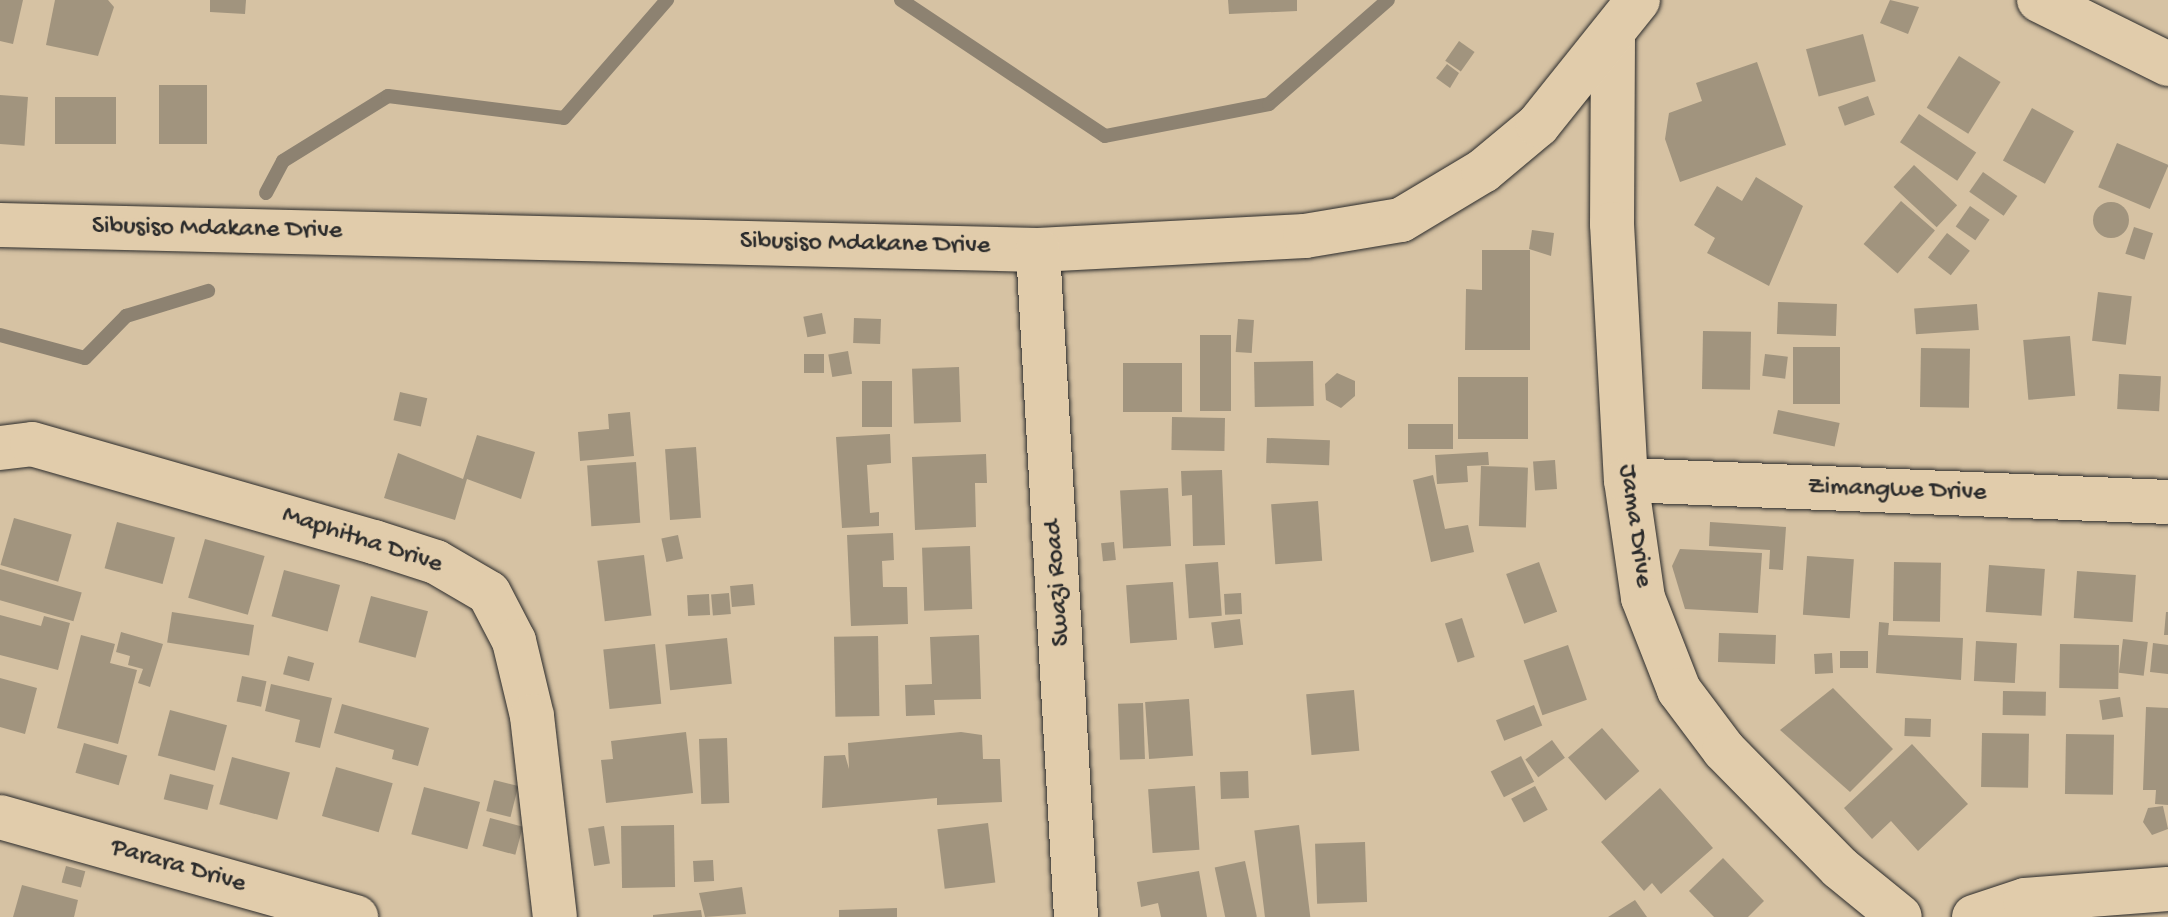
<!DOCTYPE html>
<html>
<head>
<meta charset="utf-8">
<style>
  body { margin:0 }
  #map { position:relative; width:2168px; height:917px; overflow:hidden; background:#d6c2a3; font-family:"Gochi Hand",sans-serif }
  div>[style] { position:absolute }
  .stream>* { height:14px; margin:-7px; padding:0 7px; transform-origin:7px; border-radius:7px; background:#8d8271 }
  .building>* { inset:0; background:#a1947e; transform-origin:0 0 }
  .round { border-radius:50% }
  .roads { filter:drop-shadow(0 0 2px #2b2b2b) drop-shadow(0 0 2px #2b2b2b) }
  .minor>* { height:44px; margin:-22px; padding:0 22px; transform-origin:22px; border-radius:22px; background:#e1ccab }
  span { translate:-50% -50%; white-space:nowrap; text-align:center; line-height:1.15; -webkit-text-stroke:6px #e1ccab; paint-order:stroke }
  .street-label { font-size:26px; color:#2b2b2b }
</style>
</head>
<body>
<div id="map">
  <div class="stream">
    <i style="left:901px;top:0;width:245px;rotate:33.7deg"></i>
    <i style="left:1105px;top:136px;width:167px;rotate:-11deg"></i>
    <i style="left:1269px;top:104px;width:158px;rotate:-41.2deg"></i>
    <i style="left:266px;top:193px;width:36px;rotate:-62deg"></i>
    <i style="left:283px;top:161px;width:123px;rotate:-31.8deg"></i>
    <i style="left:388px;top:96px;width:177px;rotate:7.1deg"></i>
    <i style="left:564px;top:118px;width:157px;rotate:-48.9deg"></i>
    <i style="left:0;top:335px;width:88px;rotate:15.1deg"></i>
    <i style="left:85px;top:358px;width:59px;rotate:-45.7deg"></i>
    <i style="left:126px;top:316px;width:86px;rotate:-17deg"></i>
  </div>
  <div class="building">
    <i style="clip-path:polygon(0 0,23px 0,13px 44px,0 41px)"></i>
    <i style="clip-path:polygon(55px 0,108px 0,114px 7px,98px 56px,46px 45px)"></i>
    <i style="clip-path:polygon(210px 0,246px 0,245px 14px,210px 12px)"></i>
    <i style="clip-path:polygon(1228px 0,1297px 0,1297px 11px,1229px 14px)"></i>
    <i style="clip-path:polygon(1890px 0,1919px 7px,1908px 34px,1880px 23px)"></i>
    <i style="left:1863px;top:34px;width:49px;height:59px;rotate:75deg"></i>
    <i style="left:1459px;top:41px;width:19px;height:24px;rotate:35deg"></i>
    <i style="left:1959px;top:56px;width:49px;height:61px;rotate:32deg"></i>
    <i style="clip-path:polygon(1757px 62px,1786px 145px,1680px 182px,1665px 139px,1669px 113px,1702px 101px,1696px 83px)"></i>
    <i style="clip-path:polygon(1447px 64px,1459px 73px,1450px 88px,1436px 78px)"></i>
    <i style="left:159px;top:85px;width:48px;height:59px"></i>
    <i style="left:0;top:95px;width:28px;height:49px;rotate:4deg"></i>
    <i style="left:1868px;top:96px;width:20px;height:32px;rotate:70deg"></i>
    <i style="left:55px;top:97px;width:61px;height:47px"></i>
    <i style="left:2032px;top:108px;width:48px;height:60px;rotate:29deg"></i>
    <i style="left:1919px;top:114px;width:69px;height:34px;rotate:34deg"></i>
    <i style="left:2117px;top:143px;width:56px;height:48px;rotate:23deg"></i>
    <i style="left:1914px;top:165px;width:59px;height:30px;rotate:43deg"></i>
    <i style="left:1983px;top:172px;width:42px;height:24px;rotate:35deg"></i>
    <i style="clip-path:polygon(1756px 177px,1803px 206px,1769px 286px,1707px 253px,1715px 238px,1694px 225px,1717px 186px,1742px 201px)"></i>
    <i style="left:1901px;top:201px;width:45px;height:57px;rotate:41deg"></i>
    <i class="round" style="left:2093px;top:202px;width:36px;height:36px"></i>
    <i style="left:1970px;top:206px;width:24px;height:25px;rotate:35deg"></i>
    <i style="left:2134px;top:227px;width:20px;height:28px;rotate:18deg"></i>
    <i style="clip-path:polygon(1532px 230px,1554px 233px,1551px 256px,1529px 249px)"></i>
    <i style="left:1947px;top:233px;width:29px;height:31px;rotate:38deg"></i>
    <i style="clip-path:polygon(1482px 250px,1530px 250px,1530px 350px,1465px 350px,1466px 289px,1482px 290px)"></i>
    <i style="left:2098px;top:292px;width:34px;height:49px;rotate:7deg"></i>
    <i style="left:1778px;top:302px;width:59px;height:32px;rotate:2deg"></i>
    <i style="left:1977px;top:304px;width:26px;height:63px;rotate:86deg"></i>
    <i style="left:822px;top:313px;width:21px;height:19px;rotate:79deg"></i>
    <i style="left:854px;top:318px;width:27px;height:25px;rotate:2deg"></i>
    <i style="left:1238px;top:319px;width:16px;height:33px;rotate:4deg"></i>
    <i style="left:1703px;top:331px;width:48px;height:58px;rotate:1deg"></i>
    <i style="left:1200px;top:335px;width:31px;height:76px"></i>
    <i style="left:2070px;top:336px;width:60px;height:47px;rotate:85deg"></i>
    <i style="left:1793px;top:347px;width:47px;height:57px"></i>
    <i style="left:1921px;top:348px;width:49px;height:59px;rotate:1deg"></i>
    <i style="left:848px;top:351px;width:23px;height:20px;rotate:80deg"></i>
    <i style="left:804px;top:354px;width:20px;height:19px"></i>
    <i style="left:1765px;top:354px;width:23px;height:22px;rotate:7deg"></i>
    <i style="left:1313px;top:361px;width:45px;height:59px;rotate:89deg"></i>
    <i style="left:1182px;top:363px;width:49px;height:59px;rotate:90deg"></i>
    <i style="left:959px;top:367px;width:55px;height:47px;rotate:88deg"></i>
    <i style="clip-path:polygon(1337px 373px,1355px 381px,1355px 396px,1341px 408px,1326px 400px,1325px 384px)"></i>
    <i style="left:2119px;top:374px;width:42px;height:35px;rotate:3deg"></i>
    <i style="left:1458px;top:377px;width:70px;height:62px"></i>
    <i style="left:892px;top:381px;width:46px;height:30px;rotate:90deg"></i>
    <i style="left:400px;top:392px;width:28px;height:29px;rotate:13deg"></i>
    <i style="left:1778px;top:410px;width:63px;height:24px;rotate:12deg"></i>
    <i style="clip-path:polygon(630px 412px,634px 456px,580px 461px,578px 432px,609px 429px,608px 414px)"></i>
    <i style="left:1172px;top:417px;width:53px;height:33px;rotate:1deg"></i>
    <i style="left:1408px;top:424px;width:45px;height:25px"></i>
    <i style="clip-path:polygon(890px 434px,891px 463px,867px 465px,870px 513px,879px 512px,879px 526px,842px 528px,836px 437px)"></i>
    <i style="clip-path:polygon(477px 435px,535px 452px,521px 499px,467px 479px,455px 520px,384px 498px,398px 453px,463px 479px)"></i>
    <i style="left:1267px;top:438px;width:63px;height:25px;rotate:2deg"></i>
    <i style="left:696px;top:447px;width:71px;height:31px;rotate:86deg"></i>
    <i style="clip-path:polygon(1488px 452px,1489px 465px,1467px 466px,1468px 482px,1437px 484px,1435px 455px)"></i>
    <i style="clip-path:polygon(986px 454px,987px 483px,975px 483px,976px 527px,915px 530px,912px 457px)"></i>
    <i style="left:1555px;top:460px;width:29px;height:22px;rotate:86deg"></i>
    <i style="left:636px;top:462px;width:61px;height:49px;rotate:86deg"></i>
    <i style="left:1481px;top:466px;width:47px;height:60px;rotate:2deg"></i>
    <i style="clip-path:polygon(1222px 470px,1225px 545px,1193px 546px,1192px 495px,1182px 496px,1181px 471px)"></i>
    <i style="clip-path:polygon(1433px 475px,1445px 529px,1468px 525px,1474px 552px,1431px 562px,1413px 480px)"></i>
    <i style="left:1168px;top:488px;width:58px;height:48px;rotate:87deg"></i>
    <i style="left:1318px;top:501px;width:60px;height:47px;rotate:86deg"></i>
    <i style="left:14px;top:518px;width:60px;height:49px;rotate:16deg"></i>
    <i style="left:117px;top:522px;width:60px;height:48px;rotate:15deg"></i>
    <i style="clip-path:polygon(1710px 522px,1786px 527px,1783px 570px,1769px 569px,1770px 550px,1709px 546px)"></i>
    <i style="clip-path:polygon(893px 533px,894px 560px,882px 561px,883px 587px,907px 587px,908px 624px,851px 626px,847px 535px)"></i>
    <i style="left:678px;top:535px;width:24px;height:17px;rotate:78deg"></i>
    <i style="left:205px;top:539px;width:62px;height:61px;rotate:16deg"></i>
    <i style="left:1114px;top:542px;width:18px;height:13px;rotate:84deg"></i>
    <i style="left:970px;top:546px;width:63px;height:48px;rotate:88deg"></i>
    <i style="clip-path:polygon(1680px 549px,1762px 553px,1758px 613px,1685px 609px,1672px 566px)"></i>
    <i style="left:644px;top:555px;width:61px;height:47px;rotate:83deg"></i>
    <i style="left:1807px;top:556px;width:47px;height:59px;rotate:4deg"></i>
    <i style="left:1218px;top:562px;width:54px;height:33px;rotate:86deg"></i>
    <i style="left:1539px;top:562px;width:53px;height:35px;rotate:70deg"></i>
    <i style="left:1894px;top:562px;width:47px;height:59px;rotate:1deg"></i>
    <i style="left:1989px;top:565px;width:56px;height:47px;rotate:4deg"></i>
    <i style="left:0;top:569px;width:85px;height:30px;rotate:16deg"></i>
    <i style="left:284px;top:570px;width:58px;height:48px;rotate:15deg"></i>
    <i style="left:2077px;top:571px;width:59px;height:47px;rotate:4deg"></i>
    <i style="left:1173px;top:582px;width:58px;height:47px;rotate:86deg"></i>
    <i style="left:753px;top:584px;width:21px;height:23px;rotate:85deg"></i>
    <i style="left:729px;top:593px;width:21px;height:18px;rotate:85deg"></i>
    <i style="left:1241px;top:593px;width:21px;height:17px;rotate:87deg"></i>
    <i style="left:709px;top:594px;width:21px;height:22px;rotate:87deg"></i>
    <i style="left:371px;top:596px;width:59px;height:48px;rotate:15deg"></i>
    <i style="left:172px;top:612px;width:83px;height:31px;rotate:9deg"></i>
    <i style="clip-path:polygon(2166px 612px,2168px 612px,2168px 635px,2164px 635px)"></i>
    <i style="clip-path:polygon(0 615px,41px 626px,44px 616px,70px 623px,58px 670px,0 655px)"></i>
    <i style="left:1462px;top:618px;width:41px;height:18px;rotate:72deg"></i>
    <i style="left:1240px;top:619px;width:26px;height:29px;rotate:83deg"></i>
    <i style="clip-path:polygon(1879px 622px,1889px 623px,1888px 635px,1963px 638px,1961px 680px,1876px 673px)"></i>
    <i style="clip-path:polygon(121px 632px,163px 644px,150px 687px,138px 683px,143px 669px,128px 665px,130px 656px,116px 652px)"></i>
    <i style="left:1719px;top:633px;width:57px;height:29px;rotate:2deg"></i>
    <i style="clip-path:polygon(81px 635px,115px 644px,110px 663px,137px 670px,118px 744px,57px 728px)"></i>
    <i style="clip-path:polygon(979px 635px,981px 699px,934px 700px,935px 715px,906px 716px,905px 685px,932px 684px,930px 637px)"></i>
    <i style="left:878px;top:636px;width:80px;height:44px;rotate:89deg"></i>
    <i style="left:727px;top:638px;width:46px;height:62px;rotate:84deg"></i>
    <i style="left:2123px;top:639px;width:25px;height:34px;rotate:7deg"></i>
    <i style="left:1976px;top:641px;width:41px;height:40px;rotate:3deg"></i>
    <i style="clip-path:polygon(2153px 643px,2168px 645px,2168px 674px,2150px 672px)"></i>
    <i style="left:655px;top:644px;width:60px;height:52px;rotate:84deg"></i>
    <i style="left:2060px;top:644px;width:59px;height:44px;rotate:1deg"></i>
    <i style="left:1568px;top:645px;width:58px;height:47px;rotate:71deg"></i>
    <i style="left:1868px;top:651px;width:17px;height:28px;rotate:90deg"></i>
    <i style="left:1832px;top:653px;width:20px;height:18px;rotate:87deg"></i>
    <i style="left:288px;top:656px;width:27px;height:19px;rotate:15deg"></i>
    <i style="left:242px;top:676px;width:25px;height:26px;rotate:12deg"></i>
    <i style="clip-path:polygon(0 678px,37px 688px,25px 734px,0 727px)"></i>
    <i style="clip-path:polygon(271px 684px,332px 698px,320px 748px,295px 742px,300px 720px,265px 711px)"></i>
    <i style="clip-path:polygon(1833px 688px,1893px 749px,1850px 792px,1780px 730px)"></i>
    <i style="left:1354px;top:690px;width:61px;height:48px;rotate:85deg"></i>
    <i style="left:2003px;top:691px;width:43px;height:24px;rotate:1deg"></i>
    <i style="left:2120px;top:697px;width:20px;height:21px;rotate:81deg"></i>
    <i style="left:1189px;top:699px;width:57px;height:44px;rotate:86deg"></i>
    <i style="left:1143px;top:703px;width:56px;height:25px;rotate:88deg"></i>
    <i style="clip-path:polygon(342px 704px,429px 728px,418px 766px,392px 759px,394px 750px,334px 733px)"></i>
    <i style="left:1534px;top:705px;width:22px;height:41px;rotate:68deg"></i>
    <i style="clip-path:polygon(2146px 707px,2168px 708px,2168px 805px,2155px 804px,2156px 790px,2143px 790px)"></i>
    <i style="left:170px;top:710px;width:59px;height:47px;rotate:15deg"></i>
    <i style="left:1905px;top:718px;width:26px;height:18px;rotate:2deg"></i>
    <i style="left:1602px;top:728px;width:57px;height:45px;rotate:49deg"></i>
    <i style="clip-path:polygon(686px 732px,693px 793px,606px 803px,601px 760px,613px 759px,611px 741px)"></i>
    <i style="clip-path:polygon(961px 732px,982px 735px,983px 759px,1000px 759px,1002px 802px,937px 805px,937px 798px,822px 808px,824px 756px,845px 755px,849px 769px,848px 743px)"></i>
    <i style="left:1982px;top:733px;width:47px;height:54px;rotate:1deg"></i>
    <i style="left:2066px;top:734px;width:48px;height:60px;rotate:1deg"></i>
    <i style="left:727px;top:738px;width:65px;height:28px;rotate:88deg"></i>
    <i style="left:1552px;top:740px;width:22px;height:33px;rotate:54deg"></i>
    <i style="left:84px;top:743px;width:45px;height:31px;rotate:16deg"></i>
    <i style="clip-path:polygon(1912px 744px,1968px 804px,1918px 851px,1891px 821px,1872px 839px,1844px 808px)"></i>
    <i style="left:1521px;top:756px;width:29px;height:34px;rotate:63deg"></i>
    <i style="left:232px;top:757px;width:60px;height:49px;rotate:15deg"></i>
    <i style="left:336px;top:767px;width:59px;height:51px;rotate:16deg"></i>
    <i style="left:1248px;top:771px;width:27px;height:28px;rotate:88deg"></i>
    <i style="left:170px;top:774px;width:45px;height:26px;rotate:14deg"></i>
    <i style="left:494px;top:780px;width:25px;height:32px;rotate:14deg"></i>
    <i style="left:1195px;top:786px;width:64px;height:47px;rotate:86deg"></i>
    <i style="left:1535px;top:786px;width:27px;height:27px;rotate:62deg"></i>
    <i style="left:424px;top:787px;width:58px;height:49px;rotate:15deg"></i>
    <i style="clip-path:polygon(1660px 788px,1713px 848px,1661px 894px,1652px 883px,1644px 891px,1601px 842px)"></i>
    <i style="clip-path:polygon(2163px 806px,2168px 829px,2152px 835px,2143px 822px,2148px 808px)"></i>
    <i style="left:490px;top:818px;width:34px;height:29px;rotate:15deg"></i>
    <i style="left:988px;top:823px;width:60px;height:51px;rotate:83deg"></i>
    <i style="left:674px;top:825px;width:62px;height:53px;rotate:89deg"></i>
    <i style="left:1299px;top:825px;width:93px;height:45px;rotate:83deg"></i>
    <i style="left:604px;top:826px;width:38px;height:16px;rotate:81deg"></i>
    <i style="left:1365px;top:842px;width:60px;height:50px;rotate:88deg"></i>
    <i style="clip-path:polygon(1723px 858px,1764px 901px,1748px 917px,1714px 917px,1689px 891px)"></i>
    <i style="left:713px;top:860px;width:21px;height:20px;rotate:87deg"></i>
    <i style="left:1245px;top:861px;width:57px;height:31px;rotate:78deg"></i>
    <i style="left:66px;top:866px;width:20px;height:17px;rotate:15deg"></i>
    <i style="clip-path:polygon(1199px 871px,1207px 917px,1161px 917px,1158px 903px,1141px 907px,1137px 882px)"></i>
    <i style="clip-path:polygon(22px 885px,78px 900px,74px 917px,13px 917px)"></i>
    <i style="clip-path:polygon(742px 887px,746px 914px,705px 917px,699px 893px)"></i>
    <i style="clip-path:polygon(1635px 900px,1647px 917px,1608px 917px)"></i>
    <i style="clip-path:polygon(897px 908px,897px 917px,839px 917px,839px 910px)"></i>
    <i style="clip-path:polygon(701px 910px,702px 917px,653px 917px,653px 915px)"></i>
  </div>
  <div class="roads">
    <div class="minor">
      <i style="left:2039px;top:0;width:144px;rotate:26.4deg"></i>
      <i style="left:1613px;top:38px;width:186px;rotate:90.3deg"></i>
      <i style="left:1612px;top:224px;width:256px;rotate:86.9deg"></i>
      <i style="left:1626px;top:480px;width:119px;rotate:81.8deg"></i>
      <i style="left:1643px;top:598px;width:99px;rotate:68.6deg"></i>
      <i style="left:1679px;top:690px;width:75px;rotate:53.1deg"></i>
      <i style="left:1724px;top:750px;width:165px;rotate:45.5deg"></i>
      <i style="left:1840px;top:868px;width:77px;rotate:39.2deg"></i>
      <i style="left:0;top:225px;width:1038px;rotate:1.38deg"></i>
      <i style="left:1038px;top:250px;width:267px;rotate:-3deg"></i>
      <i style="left:1305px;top:236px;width:97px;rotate:-9.5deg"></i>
      <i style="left:1401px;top:220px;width:96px;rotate:-30.9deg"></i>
      <i style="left:1483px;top:171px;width:72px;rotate:-39.9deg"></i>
      <i style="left:1538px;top:125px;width:160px;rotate:-51.3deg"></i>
      <i style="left:1038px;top:250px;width:668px;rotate:86.74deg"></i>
      <i style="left:0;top:448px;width:32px;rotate:-7deg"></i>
      <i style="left:32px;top:444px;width:356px;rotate:16deg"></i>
      <i style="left:374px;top:542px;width:65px;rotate:17.9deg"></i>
      <i style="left:436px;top:562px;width:61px;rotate:30.3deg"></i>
      <i style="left:489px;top:593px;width:54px;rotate:62.5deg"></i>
      <i style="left:514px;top:641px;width:77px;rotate:76.5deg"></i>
      <i style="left:532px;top:716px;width:202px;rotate:83.5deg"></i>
      <i style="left:1626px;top:480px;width:542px;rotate:2.32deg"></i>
      <i style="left:0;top:817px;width:370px;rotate:15.7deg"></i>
      <i style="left:1974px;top:917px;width:54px;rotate:-18.4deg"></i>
      <i style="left:2025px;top:900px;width:143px;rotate:-4.4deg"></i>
    </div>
  </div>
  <div class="street-label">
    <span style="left:217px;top:230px;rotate:1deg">Sibusiso Mdakane Drive</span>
    <span style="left:865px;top:245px;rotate:1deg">Sibusiso Mdakane Drive</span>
    <span style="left:1897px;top:491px;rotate:2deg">Zimangwe Drive</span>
    <span style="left:1634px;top:526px;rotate:82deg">Jama Drive</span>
    <span style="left:362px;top:541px;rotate:18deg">Maphitha Drive</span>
    <span style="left:1059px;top:583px;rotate:-94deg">Swazi Road</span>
    <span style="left:178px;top:867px;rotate:16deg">Parara Drive</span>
  </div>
</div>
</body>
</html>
